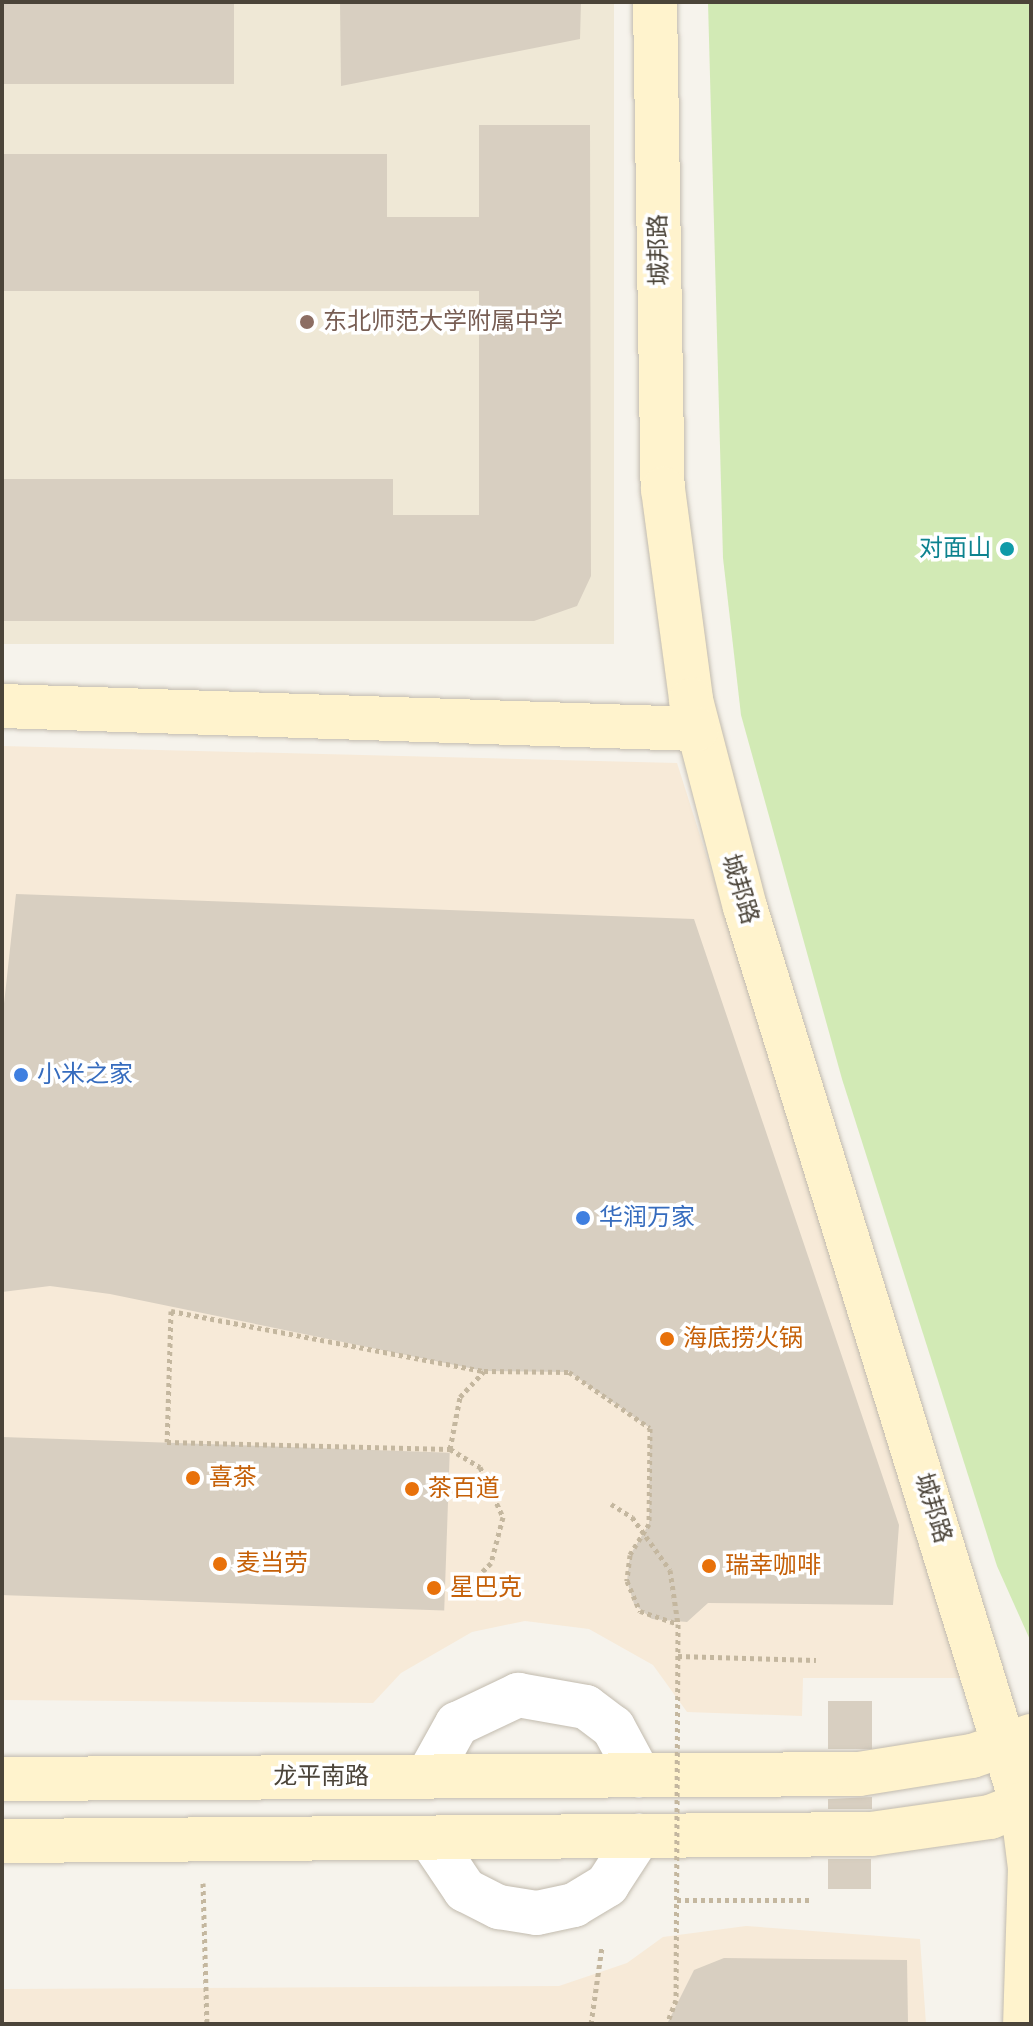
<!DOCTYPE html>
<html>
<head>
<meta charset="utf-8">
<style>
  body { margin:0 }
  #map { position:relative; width:1033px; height:2026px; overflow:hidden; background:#f6f3ec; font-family:"Varela Round","Noto Sans SC",sans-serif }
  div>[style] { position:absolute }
  .commercial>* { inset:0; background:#f7ead8 }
  .education>* { inset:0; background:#efe8d6; transform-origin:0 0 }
  .green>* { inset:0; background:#d2eab5 }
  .building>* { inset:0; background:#d8cfc1; transform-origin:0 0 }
  .path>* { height:5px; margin-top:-2.5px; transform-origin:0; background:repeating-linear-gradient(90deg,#c4b79f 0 4px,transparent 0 8px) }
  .roads { filter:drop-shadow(0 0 2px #c2bbae) drop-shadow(0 0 2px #c2bbae) }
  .street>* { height:44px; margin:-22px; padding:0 22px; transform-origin:22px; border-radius:22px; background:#fff }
  .secondary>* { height:44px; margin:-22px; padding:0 22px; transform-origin:22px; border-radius:22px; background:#fff3cd }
  .path-bridge>* { height:5px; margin-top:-2.5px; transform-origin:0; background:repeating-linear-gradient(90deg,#c4b79f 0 4px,transparent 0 8px) }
  .dots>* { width:22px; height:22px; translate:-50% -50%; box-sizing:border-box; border:4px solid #fff; border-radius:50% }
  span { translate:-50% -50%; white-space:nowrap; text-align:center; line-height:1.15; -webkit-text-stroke:7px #fff; paint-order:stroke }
  .street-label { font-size:24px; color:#4b4439 }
  .education-label { font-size:24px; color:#785e54 }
  .left { translate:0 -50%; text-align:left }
  .culture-label { font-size:24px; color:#0d838f }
  .right { translate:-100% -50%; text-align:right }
  .shop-label { font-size:24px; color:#366cbe }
  .food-label { font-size:24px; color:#c56008 }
  .frame { position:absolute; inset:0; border:4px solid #4b4439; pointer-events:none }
</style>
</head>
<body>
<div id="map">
  <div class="commercial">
    <i style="clip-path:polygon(2px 746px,677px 763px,968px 1678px,803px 1678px,802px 1716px,687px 1712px,653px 1665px,589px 1629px,525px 1621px,472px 1632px,401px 1673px,373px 1703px,2px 1700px)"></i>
    <i style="clip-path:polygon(746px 1926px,920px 1939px,926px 2024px,2px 2024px,2px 1989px,559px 1986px,627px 1963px,663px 1937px)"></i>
  </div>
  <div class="education">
    <i style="left:2px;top:2px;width:612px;height:642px"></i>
  </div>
  <div class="green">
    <i style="clip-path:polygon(708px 2px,1031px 2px,1031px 1642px,997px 1566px,842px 1079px,741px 715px,723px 558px)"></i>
  </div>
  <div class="building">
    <i style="left:2px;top:2px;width:232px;height:82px"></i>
    <i style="clip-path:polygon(340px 2px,581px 2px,580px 39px,341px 86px)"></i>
    <i style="clip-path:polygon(479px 125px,590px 125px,591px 576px,577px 606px,534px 621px,2px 621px,2px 479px,393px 479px,393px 515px,479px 515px,479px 291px,2px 291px,2px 154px,387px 154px,387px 217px,479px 217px)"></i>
    <i style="clip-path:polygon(16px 894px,694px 919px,899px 1525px,893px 1605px,708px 1603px,687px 1622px,652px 1619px,634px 1604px,627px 1581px,630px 1555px,649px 1524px,650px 1428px,569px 1372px,484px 1371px,110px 1294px,50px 1286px,2px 1292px,2px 1022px)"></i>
    <i style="left:2px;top:1437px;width:448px;height:158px;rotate:2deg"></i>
    <i style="left:828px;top:1701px;width:44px;height:48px"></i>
    <i style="clip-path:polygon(872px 1797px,872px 1809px,828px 1809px,828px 1799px)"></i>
    <i style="left:828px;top:1859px;width:43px;height:30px"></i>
    <i style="clip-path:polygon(724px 1958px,907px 1960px,908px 2024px,667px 2024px,694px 1970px)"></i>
  </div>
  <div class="path">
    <i style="left:171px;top:1311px;width:131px;rotate:91.7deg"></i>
    <i style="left:167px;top:1442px;width:283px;rotate:1.4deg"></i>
    <i style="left:450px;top:1449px;width:53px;rotate:-79.1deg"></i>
    <i style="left:460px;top:1397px;width:35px;rotate:-47deg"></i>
    <i style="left:450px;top:1449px;width:35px;rotate:31deg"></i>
    <i style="left:480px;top:1467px;width:55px;rotate:65.3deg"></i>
    <i style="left:503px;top:1517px;width:48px;rotate:104.6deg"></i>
    <i style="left:491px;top:1563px;width:25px;rotate:135deg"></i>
    <i style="left:611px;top:1504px;width:25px;rotate:32deg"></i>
    <i style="left:632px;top:1517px;width:65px;rotate:54.4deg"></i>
    <i style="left:670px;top:1570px;width:55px;rotate:81.6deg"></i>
    <i style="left:678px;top:1656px;width:138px;rotate:1.7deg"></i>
    <i style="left:203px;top:1883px;width:141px;rotate:88.4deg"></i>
    <i style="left:677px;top:1900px;width:132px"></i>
    <i style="left:591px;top:2024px;width:78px;rotate:-81.9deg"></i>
  </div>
  <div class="roads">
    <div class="street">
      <i style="left:428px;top:1776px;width:60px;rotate:-60.9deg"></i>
      <i style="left:457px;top:1724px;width:68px;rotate:-25.4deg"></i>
      <i style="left:518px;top:1695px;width:69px;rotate:10deg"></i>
      <i style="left:586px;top:1707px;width:34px;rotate:37deg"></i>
      <i style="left:613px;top:1727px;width:55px;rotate:61.6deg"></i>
      <i style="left:430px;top:1838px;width:63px;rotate:56.1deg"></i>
      <i style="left:465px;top:1890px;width:38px;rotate:27deg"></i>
      <i style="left:499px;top:1907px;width:38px;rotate:9deg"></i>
      <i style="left:537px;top:1913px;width:38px;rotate:-12deg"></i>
      <i style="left:574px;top:1905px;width:39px;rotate:-31deg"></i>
      <i style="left:607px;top:1885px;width:59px;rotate:-56.9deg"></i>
    </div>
    <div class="secondary">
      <i style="left:655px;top:2px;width:487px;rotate:89.1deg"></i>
      <i style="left:663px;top:489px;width:213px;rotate:82.4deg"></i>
      <i style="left:691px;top:700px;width:214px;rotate:75.4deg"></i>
      <i style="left:745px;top:907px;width:939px;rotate:72.84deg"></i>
      <i style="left:1022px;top:1804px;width:64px;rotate:82.9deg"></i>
      <i style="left:1030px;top:1868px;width:156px;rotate:91.8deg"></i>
      <i style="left:2px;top:706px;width:695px;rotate:1.9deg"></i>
      <i style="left:2px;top:1779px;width:857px;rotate:-0.33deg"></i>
      <i style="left:859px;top:1774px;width:114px;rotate:-9.1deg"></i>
      <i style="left:972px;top:1756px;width:62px;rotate:-18.7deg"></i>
      <i style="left:2px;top:1841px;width:869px;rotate:-0.46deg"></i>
      <i style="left:871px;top:1834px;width:120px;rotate:-8.1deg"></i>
      <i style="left:990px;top:1817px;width:44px;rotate:-21.3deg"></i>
    </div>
  </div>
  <div class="path-bridge">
    <i style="left:171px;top:1311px;width:319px;rotate:10.9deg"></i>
    <i style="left:484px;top:1371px;width:85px;rotate:0.7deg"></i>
    <i style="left:569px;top:1372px;width:98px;rotate:34.7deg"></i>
    <i style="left:650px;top:1428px;width:96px;rotate:90.6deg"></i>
    <i style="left:649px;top:1524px;width:36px;rotate:122deg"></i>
    <i style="left:630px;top:1555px;width:26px;rotate:97deg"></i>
    <i style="left:627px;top:1581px;width:33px;rotate:67deg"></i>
    <i style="left:640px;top:1611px;width:40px;rotate:18.9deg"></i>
    <i style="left:678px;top:1624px;width:376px;rotate:90.3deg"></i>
    <i style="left:676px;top:2000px;width:26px;rotate:111deg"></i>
  </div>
  <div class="dots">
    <i style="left:307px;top:322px;background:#8d6e63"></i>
    <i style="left:1007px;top:549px;background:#0f9aa8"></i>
    <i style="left:21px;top:1075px;background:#3f7fe0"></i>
    <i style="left:583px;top:1218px;background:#3f7fe0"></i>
    <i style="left:667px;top:1339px;background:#e8710a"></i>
    <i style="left:193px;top:1478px;background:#e8710a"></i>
    <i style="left:412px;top:1489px;background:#e8710a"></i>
    <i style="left:220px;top:1564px;background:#e8710a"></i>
    <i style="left:709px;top:1566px;background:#e8710a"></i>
    <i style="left:434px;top:1588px;background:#e8710a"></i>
  </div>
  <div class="street-label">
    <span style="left:659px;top:250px;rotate:-91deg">城邦路</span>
    <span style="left:740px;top:889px;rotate:73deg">城邦路</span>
    <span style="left:933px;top:1508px;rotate:73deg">城邦路</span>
    <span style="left:321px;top:1777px">龙平南路</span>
  </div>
  <div class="education-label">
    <span class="left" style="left:323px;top:322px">东北师范大学附属中学</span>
  </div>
  <div class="culture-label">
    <span class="right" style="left:991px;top:549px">对面山</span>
  </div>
  <div class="shop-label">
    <span class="left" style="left:37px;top:1075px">小米之家</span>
    <span class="left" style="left:599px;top:1218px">华润万家</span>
  </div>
  <div class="food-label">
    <span class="left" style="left:683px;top:1339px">海底捞火锅</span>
    <span class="left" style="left:209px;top:1478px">喜茶</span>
    <span class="left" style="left:428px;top:1489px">茶百道</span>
    <span class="left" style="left:236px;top:1564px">麦当劳</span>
    <span class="left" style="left:725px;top:1566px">瑞幸咖啡</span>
    <span class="left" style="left:450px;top:1588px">星巴克</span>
  </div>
  <div class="frame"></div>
</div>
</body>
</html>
